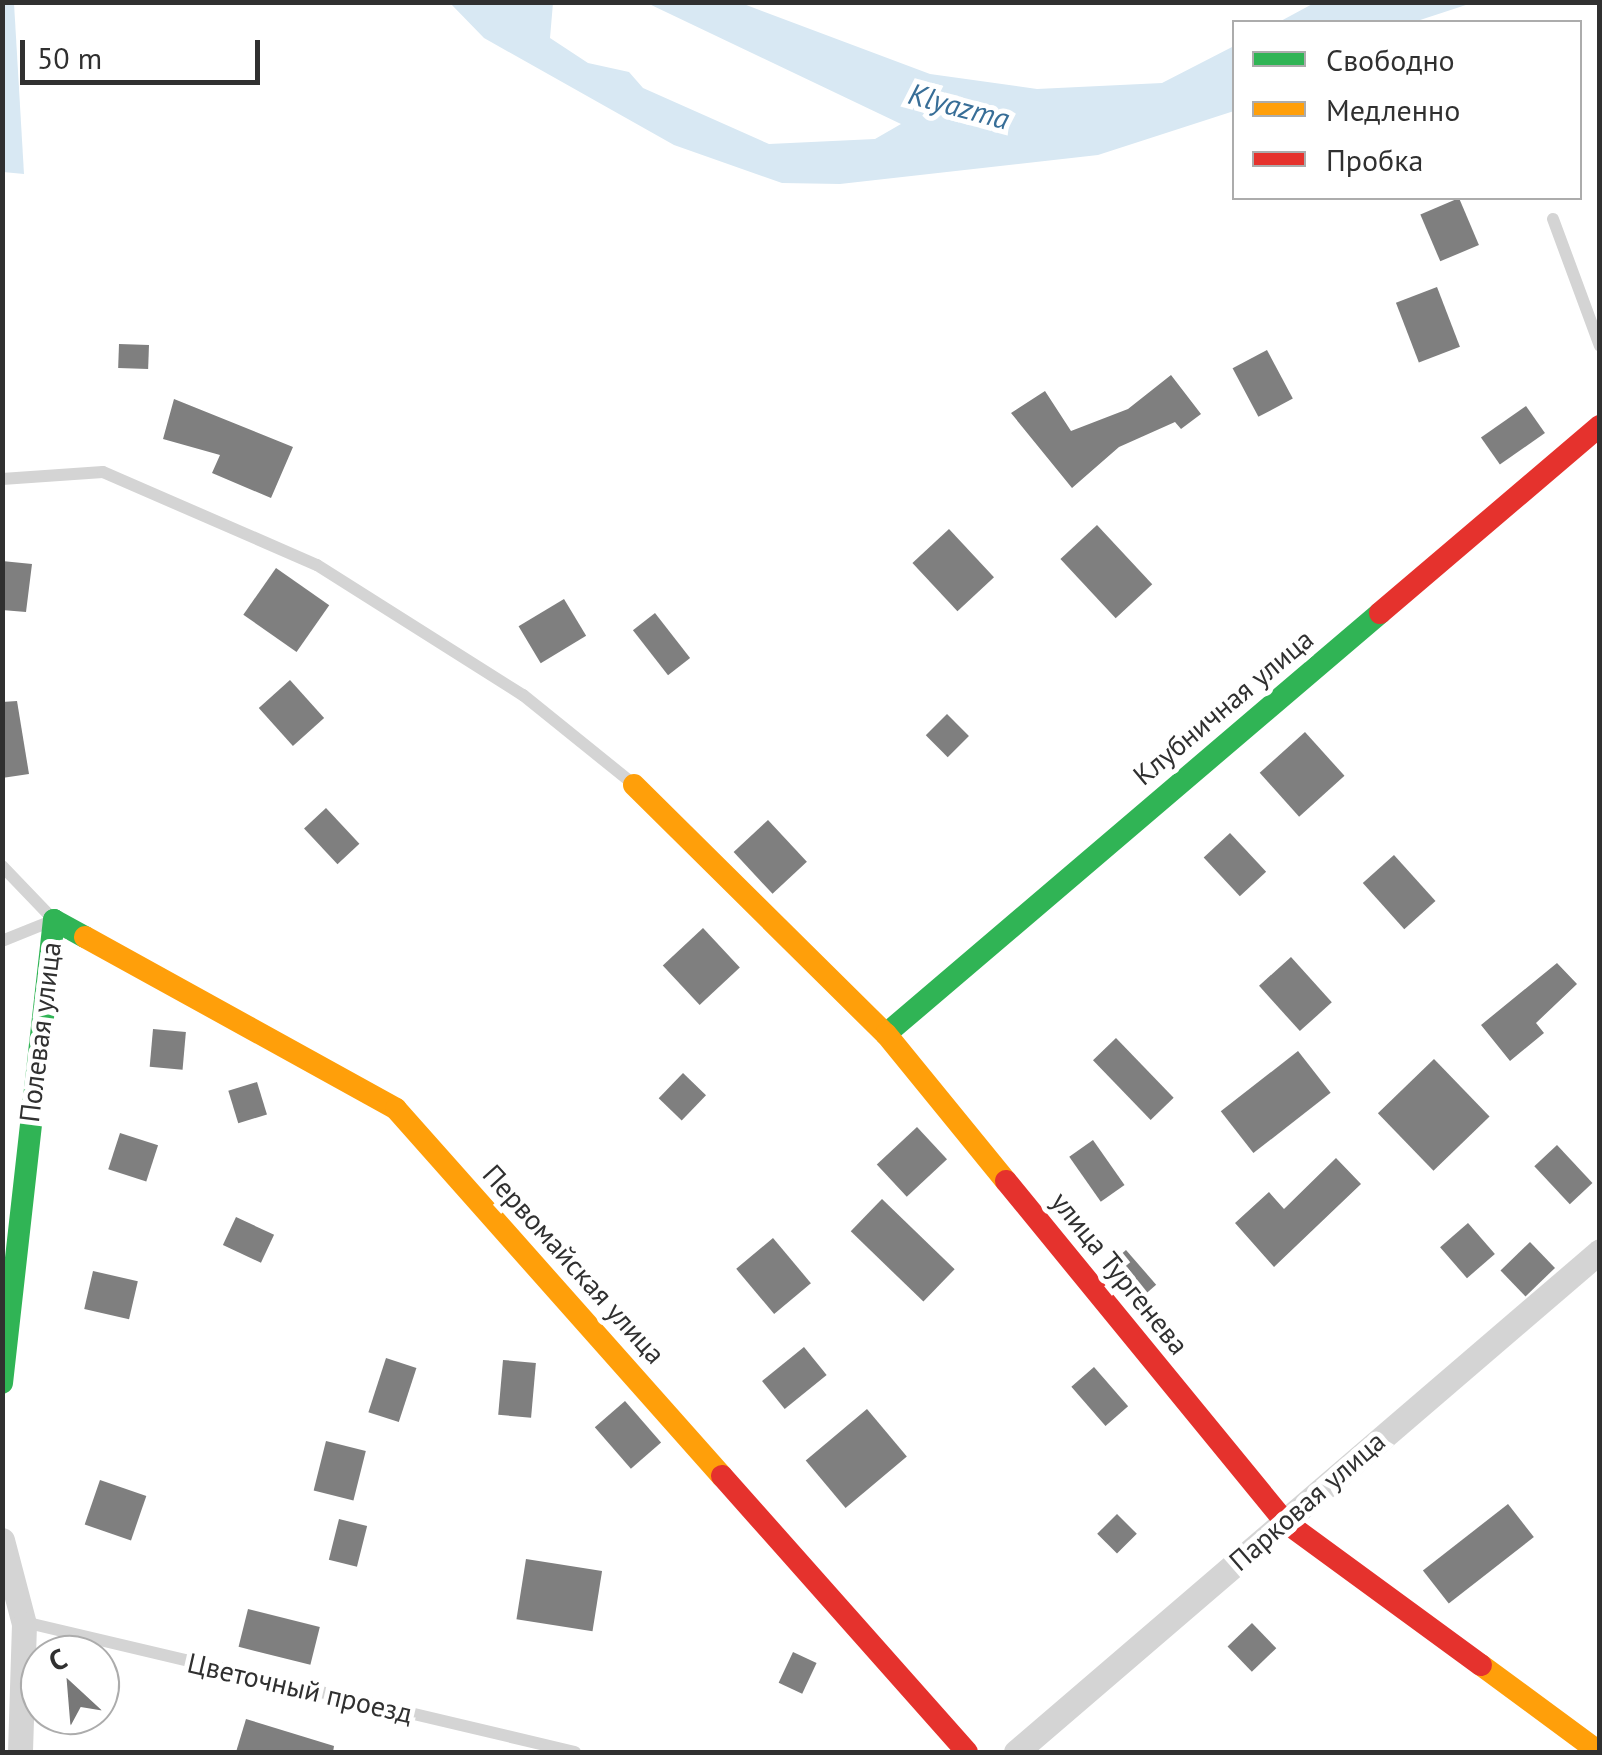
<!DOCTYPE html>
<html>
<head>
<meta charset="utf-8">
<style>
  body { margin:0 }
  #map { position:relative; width:1602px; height:1755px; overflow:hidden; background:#fff; font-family:"PT Sans",sans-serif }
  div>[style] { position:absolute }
  .water>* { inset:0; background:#d8e8f3 }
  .building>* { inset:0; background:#7f7f7f; transform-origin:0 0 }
  .lane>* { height:12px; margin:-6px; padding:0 6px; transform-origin:6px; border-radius:6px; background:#d4d4d4 }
  .street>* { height:25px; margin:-12.5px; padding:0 12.5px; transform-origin:12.5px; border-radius:12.5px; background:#d4d4d4 }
  .fast>* { height:22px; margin:-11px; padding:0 11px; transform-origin:11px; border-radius:11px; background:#30b455 }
  .slow>* { height:22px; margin:-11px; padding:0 11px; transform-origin:11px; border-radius:11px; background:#ff9f0a }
  .jam>* { height:22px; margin:-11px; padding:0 11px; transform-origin:11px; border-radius:11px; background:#e5322d }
  span { translate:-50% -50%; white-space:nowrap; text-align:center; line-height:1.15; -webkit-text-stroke:10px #fff; paint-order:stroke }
  .street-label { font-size:28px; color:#303030 }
  .water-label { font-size:30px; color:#386e97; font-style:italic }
  .frame { position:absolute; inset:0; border:5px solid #303030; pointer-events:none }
  .legend { position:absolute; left:1232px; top:20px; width:350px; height:180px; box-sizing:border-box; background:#fff; border:2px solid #acacac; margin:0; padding:12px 18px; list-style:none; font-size:30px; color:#303030 }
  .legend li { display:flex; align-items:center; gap:20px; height:50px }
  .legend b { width:50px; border:2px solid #acacac }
  .north { position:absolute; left:20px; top:1635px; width:100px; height:100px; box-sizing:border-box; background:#fff; border:2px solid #acacac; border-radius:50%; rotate:334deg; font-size:28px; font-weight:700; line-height:40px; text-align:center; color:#303030 }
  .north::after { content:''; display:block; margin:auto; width:35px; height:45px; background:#787878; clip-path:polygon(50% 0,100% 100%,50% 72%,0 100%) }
  .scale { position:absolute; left:20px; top:40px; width:240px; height:45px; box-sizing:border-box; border:5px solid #303030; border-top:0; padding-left:12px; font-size:30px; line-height:35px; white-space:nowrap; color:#303030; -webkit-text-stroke:8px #fff; paint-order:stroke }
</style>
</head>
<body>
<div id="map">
  <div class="water">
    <i style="clip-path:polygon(1316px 2px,1472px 2px,1472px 3px,1414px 22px,1279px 22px)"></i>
    <i style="clip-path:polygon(2px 3px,14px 3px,24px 174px,3px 172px)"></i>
    <i style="clip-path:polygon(450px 3px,553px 3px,550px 38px,588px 63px,629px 72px,643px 88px,769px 144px,875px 139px,901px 124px,647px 3px,741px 3px,930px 74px,1037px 89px,1162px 83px,1234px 46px,1234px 111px,1098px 155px,840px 184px,782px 183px,674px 145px,484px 38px)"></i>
  </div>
  <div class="building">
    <i style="left:1459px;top:198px;width:51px;height:42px;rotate:67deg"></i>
    <i style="left:1437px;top:287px;width:64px;height:44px;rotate:69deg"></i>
    <i style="left:119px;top:344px;width:30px;height:24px;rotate:2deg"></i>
    <i style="left:1267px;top:350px;width:55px;height:39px;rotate:62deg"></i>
    <i style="clip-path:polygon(1171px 375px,1201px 414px,1181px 429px,1175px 422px,1119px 447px,1072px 488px,1011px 413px,1045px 391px,1071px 431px,1128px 409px)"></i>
    <i style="clip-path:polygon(174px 399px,293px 447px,271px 498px,212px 473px,220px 455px,163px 439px)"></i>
    <i style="left:1526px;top:406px;width:33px;height:55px;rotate:55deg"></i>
    <i style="left:1097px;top:525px;width:81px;height:50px;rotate:47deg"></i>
    <i style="left:949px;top:529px;width:66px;height:50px;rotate:47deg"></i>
    <i style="clip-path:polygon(2px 561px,32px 564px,26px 612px,2px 610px)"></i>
    <i style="left:276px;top:568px;width:65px;height:57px;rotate:35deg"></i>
    <i style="left:564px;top:599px;width:43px;height:53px;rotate:59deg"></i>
    <i style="left:655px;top:613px;width:57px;height:28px;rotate:52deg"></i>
    <i style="left:290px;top:680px;width:51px;height:42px;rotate:48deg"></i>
    <i style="clip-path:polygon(17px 701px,29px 774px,2px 778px,2px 702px)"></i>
    <i style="left:947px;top:714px;width:31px;height:30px;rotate:45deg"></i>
    <i style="left:1305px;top:732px;width:59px;height:61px;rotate:48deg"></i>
    <i style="left:326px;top:808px;width:49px;height:30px;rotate:47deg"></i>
    <i style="left:768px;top:820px;width:57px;height:47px;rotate:47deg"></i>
    <i style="left:1230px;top:833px;width:53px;height:36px;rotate:47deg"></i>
    <i style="left:1394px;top:855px;width:62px;height:42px;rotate:48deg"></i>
    <i style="left:703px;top:928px;width:54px;height:55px;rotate:47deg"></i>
    <i style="left:1291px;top:957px;width:61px;height:43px;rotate:48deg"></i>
    <i style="clip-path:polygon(1557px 963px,1577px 984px,1536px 1023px,1544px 1033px,1510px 1061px,1481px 1025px)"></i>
    <i style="left:153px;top:1029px;width:33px;height:38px;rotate:5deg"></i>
    <i style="left:1116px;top:1038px;width:83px;height:32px;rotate:46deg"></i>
    <i style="left:1298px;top:1051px;width:53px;height:98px;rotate:52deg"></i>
    <i style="left:1434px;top:1059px;width:80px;height:78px;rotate:46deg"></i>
    <i style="left:683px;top:1073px;width:32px;height:35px;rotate:44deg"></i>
    <i style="left:257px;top:1082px;width:34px;height:30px;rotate:73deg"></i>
    <i style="left:917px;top:1127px;width:44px;height:55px;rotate:47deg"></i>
    <i style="left:120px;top:1133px;width:40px;height:38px;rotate:18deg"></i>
    <i style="left:1093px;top:1140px;width:55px;height:29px;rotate:55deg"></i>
    <i style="left:1557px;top:1145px;width:52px;height:31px;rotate:47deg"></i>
    <i style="clip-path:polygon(1336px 1158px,1361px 1184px,1274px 1267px,1235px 1223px,1269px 1192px,1284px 1209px)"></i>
    <i style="left:882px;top:1199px;width:101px;height:45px;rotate:44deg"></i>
    <i style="left:236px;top:1217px;width:42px;height:31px;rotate:25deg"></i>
    <i style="left:1468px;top:1223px;width:41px;height:37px;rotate:49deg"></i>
    <i style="left:773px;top:1238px;width:59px;height:48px;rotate:50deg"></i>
    <i style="left:1530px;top:1242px;width:36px;height:41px;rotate:46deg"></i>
    <i style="left:1126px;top:1250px;width:46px;height:27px;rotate:49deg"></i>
    <i style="left:93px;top:1271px;width:46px;height:39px;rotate:13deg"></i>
    <i style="left:804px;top:1347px;width:36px;height:54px;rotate:51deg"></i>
    <i style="left:386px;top:1358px;width:32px;height:57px;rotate:18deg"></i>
    <i style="left:503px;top:1360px;width:33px;height:55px;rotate:5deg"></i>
    <i style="left:1094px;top:1367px;width:52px;height:30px;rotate:49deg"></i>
    <i style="left:625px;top:1401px;width:55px;height:40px;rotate:49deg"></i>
    <i style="left:867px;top:1409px;width:62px;height:80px;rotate:50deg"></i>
    <i style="left:326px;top:1441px;width:41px;height:51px;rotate:14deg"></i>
    <i style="left:100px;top:1480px;width:49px;height:47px;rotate:19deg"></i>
    <i style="left:1508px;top:1504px;width:42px;height:108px;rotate:52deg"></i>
    <i style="left:1117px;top:1514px;width:28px;height:28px;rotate:45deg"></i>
    <i style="left:339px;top:1519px;width:29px;height:42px;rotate:14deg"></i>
    <i style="left:526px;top:1559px;width:77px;height:61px;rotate:9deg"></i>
    <i style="left:248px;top:1609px;width:74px;height:39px;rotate:14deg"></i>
    <i style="left:1252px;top:1623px;width:35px;height:34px;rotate:46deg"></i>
    <i style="left:793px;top:1652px;width:26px;height:34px;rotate:25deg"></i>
    <i style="clip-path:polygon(246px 1719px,334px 1746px,333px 1752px,236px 1752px)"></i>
  </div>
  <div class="lane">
    <i style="left:1553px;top:219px;width:135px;rotate:69.7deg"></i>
    <i style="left:2px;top:479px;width:101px;rotate:-4deg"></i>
    <i style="left:103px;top:472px;width:233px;rotate:23.5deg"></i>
    <i style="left:317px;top:565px;width:244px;rotate:32.3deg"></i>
    <i style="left:523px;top:695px;width:140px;rotate:38.9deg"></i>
    <i style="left:2px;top:866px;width:75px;rotate:46.1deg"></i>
    <i style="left:54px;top:920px;width:56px;rotate:158deg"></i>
    <i style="left:24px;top:1622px;width:566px;rotate:13.28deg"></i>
  </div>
  <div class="street">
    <i style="left:2px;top:1540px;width:87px;rotate:75.3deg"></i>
    <i style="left:24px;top:1624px;width:128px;rotate:91.8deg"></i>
    <i style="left:1016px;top:1752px;width:769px;rotate:-40.63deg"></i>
  </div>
  <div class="fast">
    <i style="left:886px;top:1034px;width:649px;rotate:-40.44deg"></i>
    <i style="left:2px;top:1383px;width:466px;rotate:-83.6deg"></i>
    <i style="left:54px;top:920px;width:35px;rotate:29deg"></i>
  </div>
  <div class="slow">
    <i style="left:634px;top:785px;width:354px;rotate:44.7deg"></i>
    <i style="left:886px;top:1034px;width:190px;rotate:50.8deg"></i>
    <i style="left:85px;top:937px;width:355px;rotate:28.9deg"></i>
    <i style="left:396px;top:1109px;width:491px;rotate:48.4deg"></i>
    <i style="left:1481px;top:1665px;width:147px;rotate:36.4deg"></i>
  </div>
  <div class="jam">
    <i style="left:1380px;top:613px;width:289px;rotate:-40.4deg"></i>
    <i style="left:1006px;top:1181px;width:439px;rotate:50.7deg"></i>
    <i style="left:1284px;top:1521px;width:244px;rotate:36.2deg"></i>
    <i style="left:722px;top:1476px;width:369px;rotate:48.4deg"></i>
  </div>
  <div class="street-label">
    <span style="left:1223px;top:707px;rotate:-40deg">Клубничная улица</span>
    <span style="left:40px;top:1032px;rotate:-83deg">Полевая улица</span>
    <span style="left:574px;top:1264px;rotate:48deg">Первомайская улица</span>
    <span style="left:1120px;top:1273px;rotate:51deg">улица Тургенева</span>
    <span style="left:1307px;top:1501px;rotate:-41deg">Парковая улица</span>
    <span style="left:300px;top:1688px;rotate:13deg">Цветочный проезд</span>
  </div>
  <div class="water-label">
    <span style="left:959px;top:106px;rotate:15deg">Klyazma</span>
  </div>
  <div class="frame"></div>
  <ul class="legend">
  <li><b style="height:12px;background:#30b455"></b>Свободно</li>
  <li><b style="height:12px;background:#ff9f0a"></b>Медленно</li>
  <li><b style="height:12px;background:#e5322d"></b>Пробка</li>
  </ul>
  <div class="north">С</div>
  <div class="scale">50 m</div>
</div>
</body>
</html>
